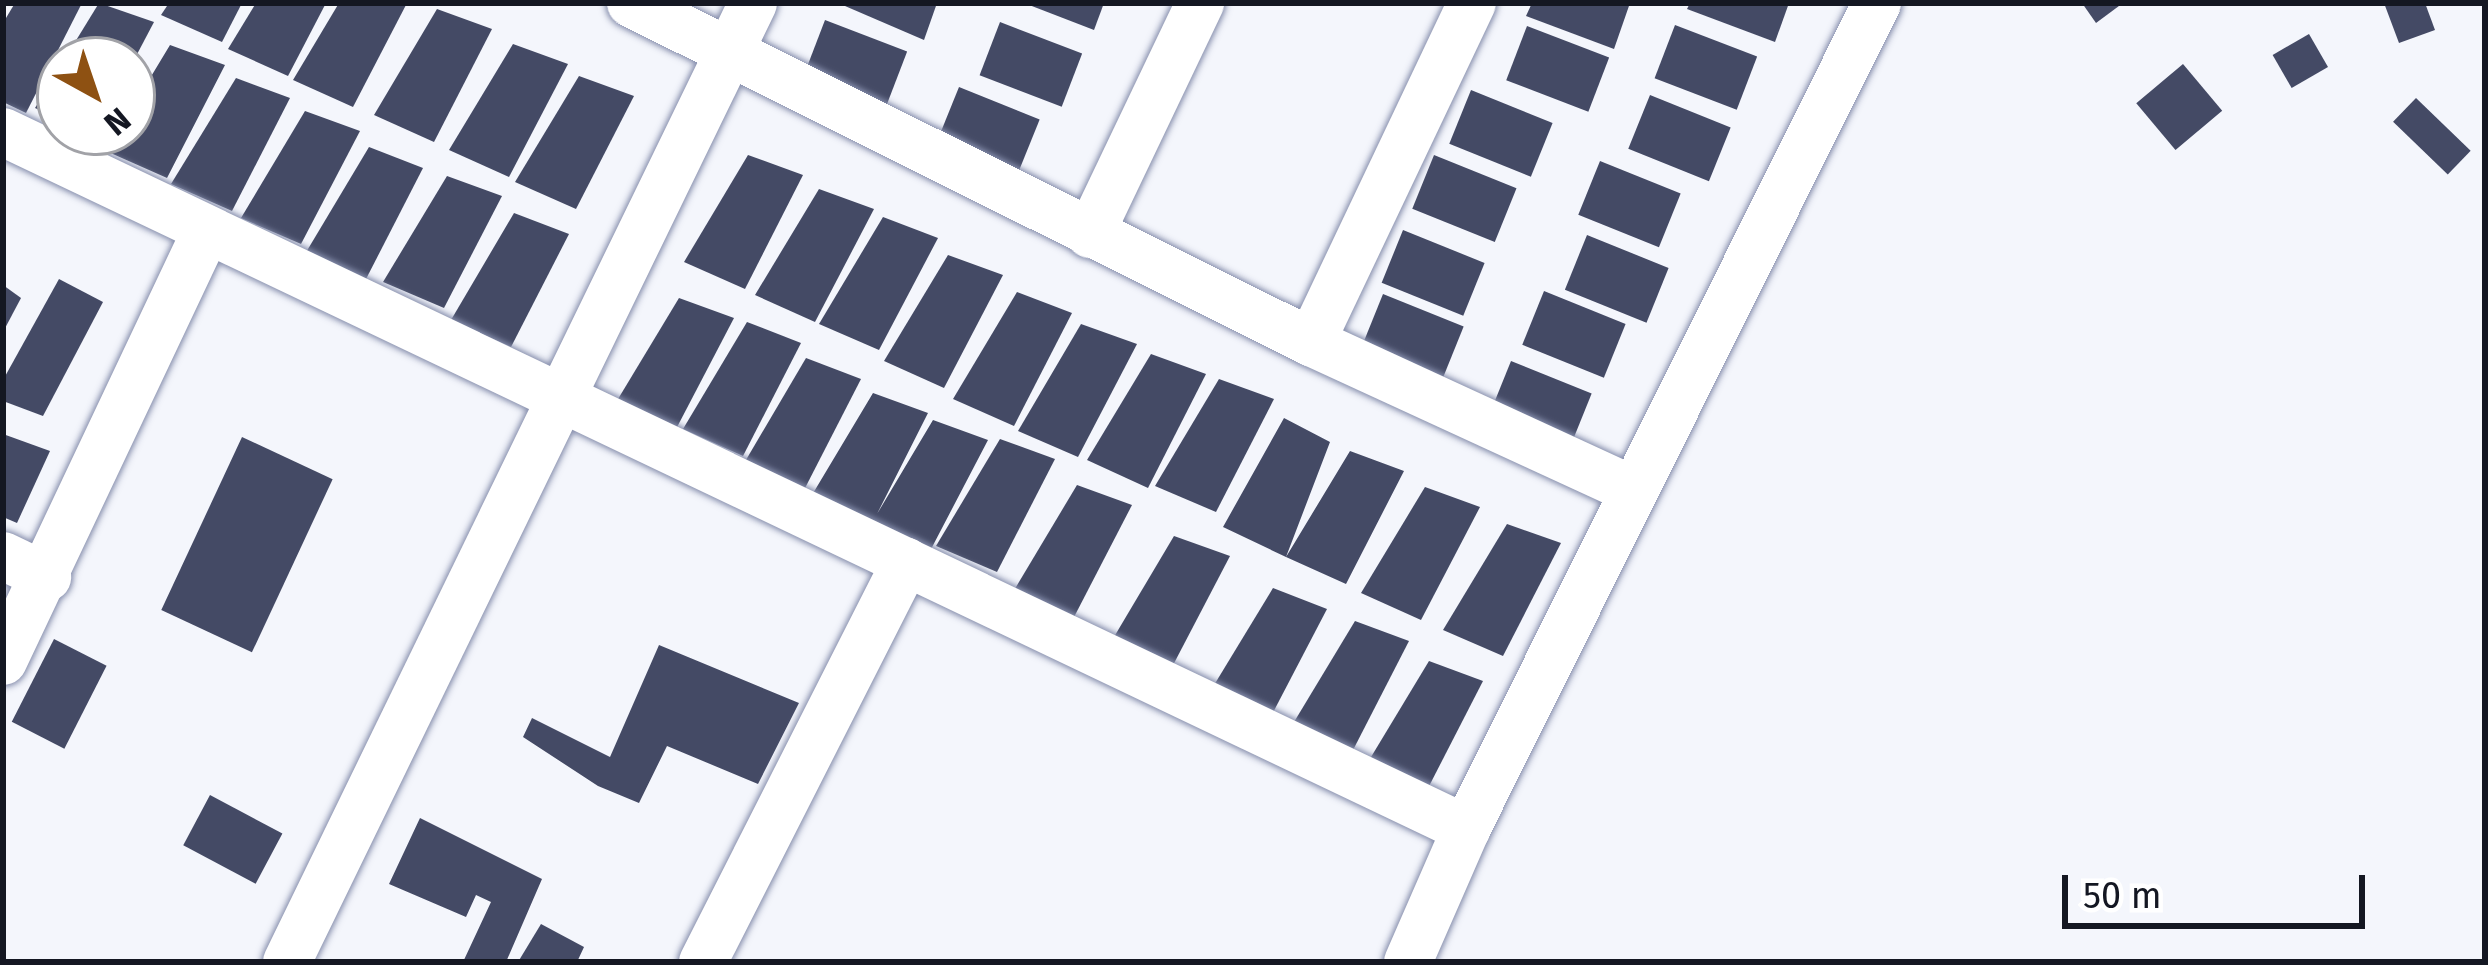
<!DOCTYPE html>
<html>
<head>
<meta charset="utf-8">
<style>
  body { margin:0 }
  #map { position:relative; width:2488px; height:965px; overflow:hidden; background:#f4f6fc; font-family:"Fira Sans",sans-serif }
  div>[style] { position:absolute }
  .building>* { inset:0; background:#444a65; transform-origin:0 0 }
  .roads { filter:drop-shadow(0 0 3px #878fad) drop-shadow(0 0 3px #878fad) }
  .minor>* { height:48px; margin:-24px; padding:0 24px; transform-origin:24px; border-radius:24px; background:#fff }
  span { translate:-50% -50%; white-space:nowrap; text-align:center; line-height:1.15; -webkit-text-stroke:12px #fff; paint-order:stroke }
  .frame { position:absolute; inset:0; border:6px solid #141722; pointer-events:none }
  .north { position:absolute; left:36px; top:36px; width:120px; height:120px; box-sizing:border-box; background:#fff; border:3px solid #a1a2a7; border-radius:50%; rotate:140deg; font-size:33px; font-weight:700; line-height:48px; text-align:center; color:#141722 }
  .north::after { content:''; display:block; margin:auto; width:42px; height:54px; background:#8e5112; clip-path:polygon(50% 0,100% 100%,50% 72%,0 100%) }
  .scale { position:absolute; left:2062px; top:875px; width:303px; height:54px; box-sizing:border-box; border:6px solid #141722; border-top:0; padding-left:15px; font-size:36px; line-height:42px; white-space:nowrap; color:#141722; -webkit-text-stroke:9px #fff; paint-order:stroke }
</style>
</head>
<body>
<div id="map">
  <div class="building">
    <i style="clip-path:polygon(15px 3px,82px 3px,26px 113px,3px 102px,3px 23px)"></i>
    <i style="clip-path:polygon(99px 3px,154px 22px,134px 60px,64px 60px)"></i>
    <i style="clip-path:polygon(169px 3px,242px 3px,222px 42px,161px 15px)"></i>
    <i style="clip-path:polygon(256px 3px,326px 3px,288px 76px,228px 49px)"></i>
    <i style="clip-path:polygon(339px 3px,407px 3px,353px 107px,293px 80px)"></i>
    <i style="clip-path:polygon(838px 3px,937px 3px,924px 40px)"></i>
    <i style="clip-path:polygon(1024px 3px,1104px 3px,1094px 30px)"></i>
    <i style="clip-path:polygon(1532px 3px,1630px 3px,1614px 49px,1526px 16px)"></i>
    <i style="clip-path:polygon(1690px 3px,1789px 3px,1775px 42px,1687px 9px)"></i>
    <i style="clip-path:polygon(2082px 3px,2123px 3px,2096px 23px)"></i>
    <i style="clip-path:polygon(2384px 3px,2425px 3px,2435px 30px,2399px 43px)"></i>
    <i style="clip-path:polygon(437px 9px,492px 29px,434px 142px,374px 115px)"></i>
    <i style="left:825px;top:20px;width:88px;height:58px;rotate:21deg"></i>
    <i style="left:1000px;top:22px;width:88px;height:57px;rotate:21deg"></i>
    <i style="left:1675px;top:25px;width:88px;height:57px;rotate:21deg"></i>
    <i style="left:1527px;top:26px;width:88px;height:58px;rotate:21deg"></i>
    <i style="left:2309px;top:34px;width:38px;height:42px;rotate:60deg"></i>
    <i style="clip-path:polygon(513px 44px,568px 64px,509px 177px,449px 150px)"></i>
    <i style="clip-path:polygon(170px 45px,225px 65px,167px 178px,106px 151px,118px 132px,132px 132px,132px 108px)"></i>
    <i style="left:2183px;top:64px;width:61px;height:61px;rotate:50deg"></i>
    <i style="clip-path:polygon(60px 67px,60px 119px,35px 108px)"></i>
    <i style="clip-path:polygon(579px 76px,634px 96px,576px 209px,515px 182px)"></i>
    <i style="clip-path:polygon(236px 78px,290px 98px,232px 211px,171px 184px)"></i>
    <i style="left:959px;top:87px;width:87px;height:58px;rotate:22deg"></i>
    <i style="left:1471px;top:90px;width:88px;height:58px;rotate:22deg"></i>
    <i style="left:1650px;top:95px;width:87px;height:58px;rotate:22deg"></i>
    <i style="left:2416px;top:98px;width:76px;height:33px;rotate:44deg"></i>
    <i style="clip-path:polygon(305px 111px,360px 131px,301px 244px,241px 218px)"></i>
    <i style="clip-path:polygon(369px 147px,423px 168px,365px 281px,305px 254px)"></i>
    <i style="clip-path:polygon(748px 155px,803px 175px,745px 289px,684px 262px)"></i>
    <i style="left:1434px;top:155px;width:89px;height:58px;rotate:22deg"></i>
    <i style="left:1600px;top:161px;width:87px;height:58px;rotate:22deg"></i>
    <i style="clip-path:polygon(447px 176px,502px 196px,444px 308px,383px 282px)"></i>
    <i style="clip-path:polygon(819px 189px,874px 209px,815px 322px,755px 295px)"></i>
    <i style="clip-path:polygon(514px 213px,569px 234px,511px 347px,451px 320px)"></i>
    <i style="clip-path:polygon(883px 217px,938px 238px,879px 350px,819px 324px)"></i>
    <i style="left:1403px;top:230px;width:88px;height:57px;rotate:22deg"></i>
    <i style="left:1587px;top:235px;width:88px;height:59px;rotate:22deg"></i>
    <i style="clip-path:polygon(948px 255px,1003px 275px,944px 388px,884px 361px)"></i>
    <i style="clip-path:polygon(59px 279px,103px 302px,43px 416px,3px 401px,3px 380px)"></i>
    <i style="clip-path:polygon(3px 285px,21px 298px,3px 332px)"></i>
    <i style="left:1544px;top:291px;width:88px;height:58px;rotate:22deg"></i>
    <i style="clip-path:polygon(1017px 292px,1072px 313px,1014px 426px,953px 399px)"></i>
    <i style="left:1383px;top:294px;width:87px;height:59px;rotate:22deg"></i>
    <i style="clip-path:polygon(679px 298px,734px 318px,675px 431px,615px 404px)"></i>
    <i style="clip-path:polygon(747px 322px,801px 343px,743px 456px,683px 429px)"></i>
    <i style="clip-path:polygon(1081px 324px,1137px 344px,1078px 457px,1018px 431px)"></i>
    <i style="clip-path:polygon(1151px 354px,1206px 374px,1148px 488px,1087px 460px)"></i>
    <i style="clip-path:polygon(806px 358px,861px 379px,803px 492px,743px 465px)"></i>
    <i style="left:1511px;top:361px;width:87px;height:59px;rotate:22deg"></i>
    <i style="clip-path:polygon(1219px 379px,1274px 399px,1216px 512px,1155px 486px)"></i>
    <i style="clip-path:polygon(873px 393px,928px 413px,877px 514px,933px 420px,988px 440px,929px 553px,809px 500px)"></i>
    <i style="clip-path:polygon(1284px 418px,1330px 442px,1286px 557px,1350px 451px,1404px 471px,1346px 584px,1286px 557px,1223px 527px)"></i>
    <i style="clip-path:polygon(3px 434px,50px 451px,17px 523px,3px 517px)"></i>
    <i style="left:242px;top:437px;width:100px;height:191px;rotate:25deg"></i>
    <i style="clip-path:polygon(1000px 439px,1055px 459px,997px 572px,936px 546px)"></i>
    <i style="clip-path:polygon(1077px 485px,1132px 505px,1073px 619px,1013px 592px)"></i>
    <i style="clip-path:polygon(1425px 487px,1480px 507px,1421px 620px,1361px 593px)"></i>
    <i style="clip-path:polygon(1507px 524px,1561px 543px,1503px 656px,1443px 630px)"></i>
    <i style="clip-path:polygon(1174px 536px,1230px 556px,1171px 669px,1111px 642px)"></i>
    <i style="clip-path:polygon(1273px 588px,1327px 609px,1268px 722px,1208px 695px)"></i>
    <i style="clip-path:polygon(1355px 621px,1409px 641px,1351px 754px,1291px 727px)"></i>
    <i style="left:54px;top:639px;width:59px;height:93px;rotate:27deg"></i>
    <i style="clip-path:polygon(659px 645px,799px 703px,758px 784px,667px 746px,639px 803px,598px 786px,523px 737px,532px 718px,610px 757px)"></i>
    <i style="clip-path:polygon(1429px 661px,1483px 681px,1425px 794px,1365px 767px)"></i>
    <i style="left:210px;top:795px;width:82px;height:57px;rotate:28deg"></i>
    <i style="clip-path:polygon(420px 818px,542px 879px,506px 962px,463px 962px,491px 902px,476px 895px,466px 917px,389px 884px)"></i>
    <i style="clip-path:polygon(541px 924px,584px 947px,577px 962px,518px 962px)"></i>
  </div>
  <div class="roads">
    <div class="minor">
      <i style="left:631px;top:3px;width:760px;rotate:26.5deg"></i>
      <i style="left:1311px;top:342px;width:354px;rotate:24.7deg"></i>
      <i style="left:3px;top:132px;width:1621px;rotate:25.47deg"></i>
      <i style="left:1090px;top:234px;width:256px;rotate:-64.5deg"></i>
      <i style="left:1311px;top:342px;width:375px;rotate:-64.6deg"></i>
      <i style="left:3px;top:556px;width:49px;rotate:25.5deg"></i>
      <i style="left:3px;top:661px;width:477px;rotate:-64.7deg"></i>
      <i style="left:287px;top:962px;width:1066px;rotate:-64.08deg"></i>
      <i style="left:703px;top:962px;width:449px;rotate:-63.1deg"></i>
      <i style="left:1408px;top:962px;width:145px;rotate:-66.4deg"></i>
      <i style="left:1466px;top:829px;width:923px;rotate:-63.55deg"></i>
    </div>
  </div>
  <div class="frame"></div>
  <div class="north">N</div>
  <div class="scale">50 m</div>
</div>
</body>
</html>
